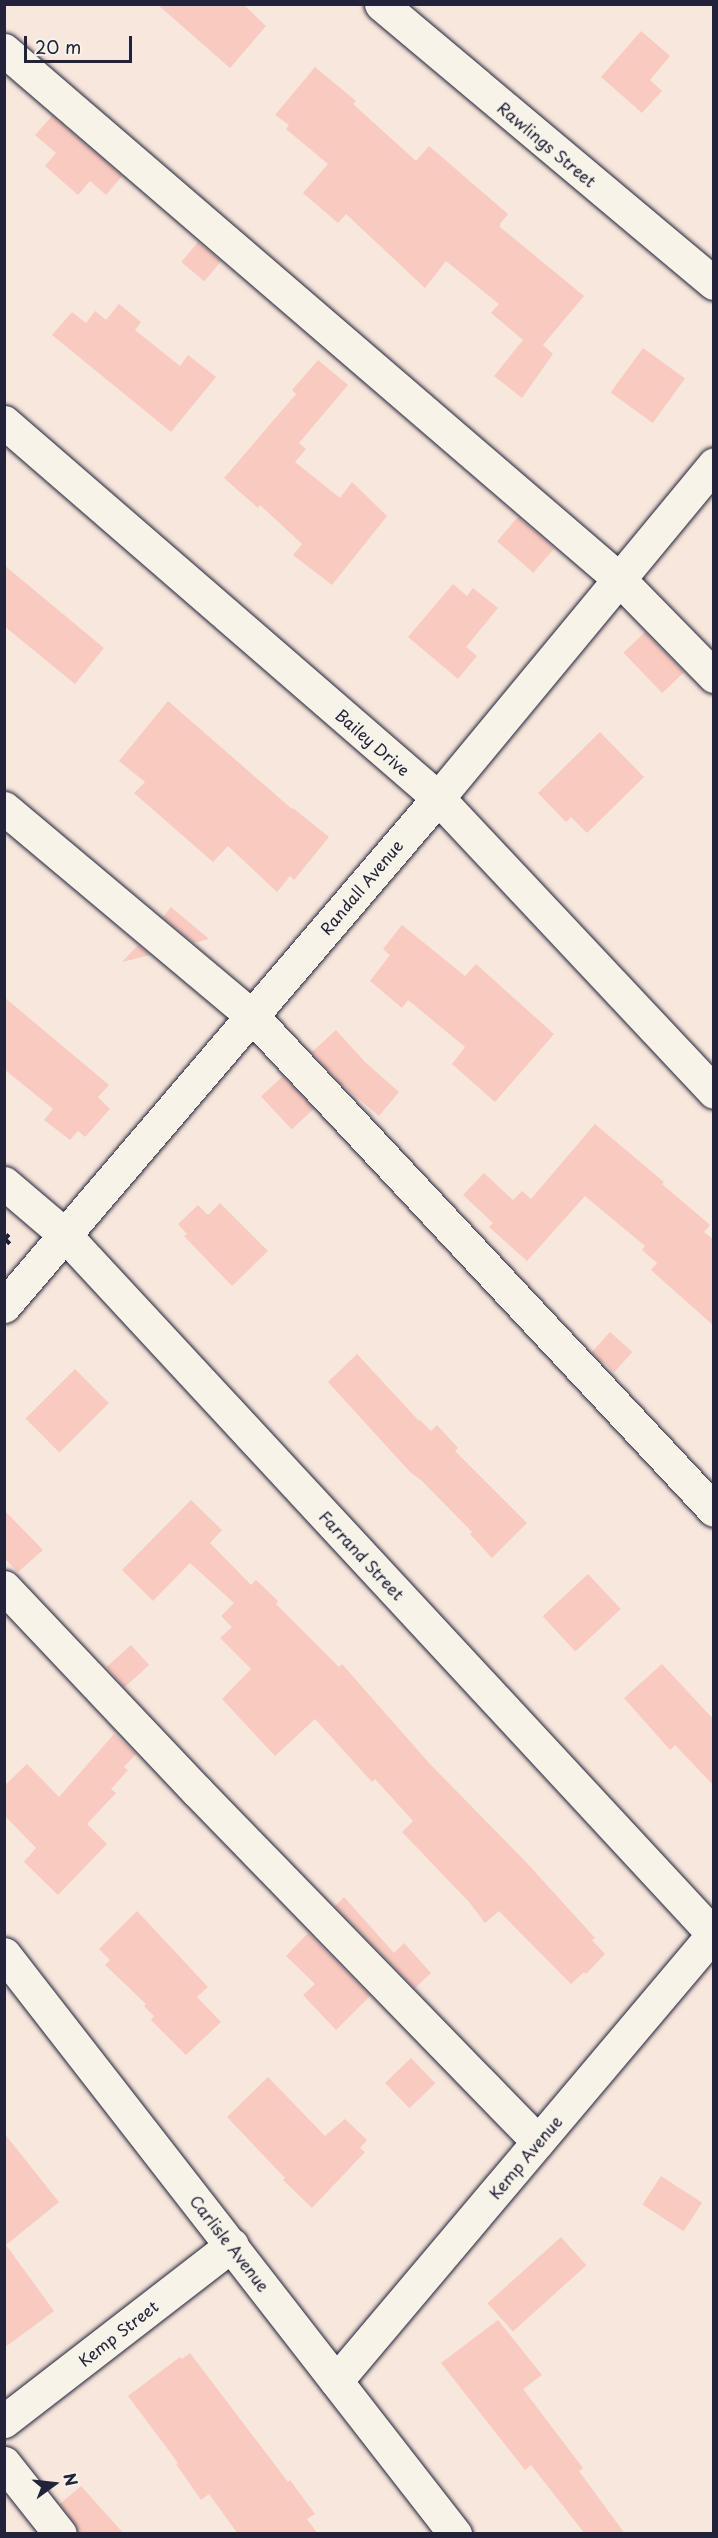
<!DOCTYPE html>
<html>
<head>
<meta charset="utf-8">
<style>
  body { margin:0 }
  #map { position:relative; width:718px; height:2538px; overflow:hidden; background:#f8e7dc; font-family:"Playpen Sans",sans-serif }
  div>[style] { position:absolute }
  .building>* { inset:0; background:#f9cac0; transform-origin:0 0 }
  .path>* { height:4px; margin-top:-2px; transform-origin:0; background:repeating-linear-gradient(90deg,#22223b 0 6px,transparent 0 10.5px) }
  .roads { filter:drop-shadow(0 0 2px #22223b) drop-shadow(0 0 2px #22223b) }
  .minor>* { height:33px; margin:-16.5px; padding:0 16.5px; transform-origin:16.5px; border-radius:16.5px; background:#f7f3e8 }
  span { translate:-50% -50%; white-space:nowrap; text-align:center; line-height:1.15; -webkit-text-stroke:5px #f7f3e8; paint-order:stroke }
  .street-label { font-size:16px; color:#22223b }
  .frame { position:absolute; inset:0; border:6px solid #22223b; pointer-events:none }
  .north { position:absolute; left:24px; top:2454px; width:60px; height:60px; -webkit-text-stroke:4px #f7f3e8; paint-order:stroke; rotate:75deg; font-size:16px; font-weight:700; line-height:24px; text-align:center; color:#22223b }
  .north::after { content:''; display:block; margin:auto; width:21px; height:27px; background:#22223b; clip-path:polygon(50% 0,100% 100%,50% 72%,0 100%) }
  .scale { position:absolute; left:24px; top:36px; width:108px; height:27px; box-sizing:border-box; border:3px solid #22223b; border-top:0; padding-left:8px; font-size:18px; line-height:21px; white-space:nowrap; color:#22223b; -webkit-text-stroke:4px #f7f3e8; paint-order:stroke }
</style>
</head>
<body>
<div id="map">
  <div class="building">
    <i style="clip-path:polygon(157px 4px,243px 4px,266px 26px,230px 68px)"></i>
    <i style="clip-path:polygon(641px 31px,670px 56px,650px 80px,662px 91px,642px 113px,601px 77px)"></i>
    <i style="clip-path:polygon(315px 67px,356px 101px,353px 104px,416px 161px,429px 146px,508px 214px,500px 224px,500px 227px,584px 296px,543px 345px,553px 354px,522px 398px,494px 376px,523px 340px,491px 313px,499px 304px,446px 261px,425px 288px,346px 214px,338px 223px,303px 193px,328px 164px,286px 129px,289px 125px,275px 115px)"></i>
    <i style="clip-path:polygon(52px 116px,122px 176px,106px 195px,90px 181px,78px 195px,45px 166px,56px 153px,35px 135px)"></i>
    <i style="left:198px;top:242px;width:30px;height:26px;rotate:40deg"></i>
    <i style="clip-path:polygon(119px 304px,141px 322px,135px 330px,180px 366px,188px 355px,216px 377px,171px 432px,52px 335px,72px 312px,86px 323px,95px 311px,106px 320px)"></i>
    <i style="left:643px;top:348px;width:52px;height:55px;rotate:36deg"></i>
    <i style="clip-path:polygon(318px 360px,348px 385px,299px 443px,306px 449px,295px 462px,340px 498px,352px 482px,387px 516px,332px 585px,293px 555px,302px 544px,260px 505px,258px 508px,224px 478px,296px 394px,292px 390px)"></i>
    <i style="left:518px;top:517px;width:48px;height:32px;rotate:41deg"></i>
    <i style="clip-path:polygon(4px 565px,104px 648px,75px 684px,4px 626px)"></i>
    <i style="clip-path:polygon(453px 584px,467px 596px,473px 588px,498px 608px,466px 647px,477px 656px,458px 679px,408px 637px)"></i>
    <i style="left:645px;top:632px;width:56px;height:30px;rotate:46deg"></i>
    <i style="clip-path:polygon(168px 701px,292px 809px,293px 808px,329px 837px,294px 880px,290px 876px,277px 892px,228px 846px,213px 862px,134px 793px,145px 782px,119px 761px)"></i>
    <i style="clip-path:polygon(600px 732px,644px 777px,587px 833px,571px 817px,566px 822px,538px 793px)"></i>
    <i style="clip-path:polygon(171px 907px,209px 939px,194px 943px,163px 917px)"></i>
    <i style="clip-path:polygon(402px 925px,465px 976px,476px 964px,554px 1034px,495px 1102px,452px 1064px,465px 1047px,408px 1000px,402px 1008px,370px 981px,390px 955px,383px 949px)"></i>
    <i style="clip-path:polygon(138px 945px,150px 955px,122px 962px)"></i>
    <i style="clip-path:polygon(4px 997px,109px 1085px,98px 1097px,110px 1109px,85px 1137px,78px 1131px,70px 1140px,44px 1120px,53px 1109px,4px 1069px)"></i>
    <i style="clip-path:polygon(336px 1030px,365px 1062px,399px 1092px,379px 1116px,340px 1083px,312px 1052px)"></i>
    <i style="left:283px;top:1076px;width:45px;height:30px;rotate:47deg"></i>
    <i style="clip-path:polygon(595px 1124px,664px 1182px,662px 1184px,710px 1225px,704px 1232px,714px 1240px,714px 1326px,651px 1270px,657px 1263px,642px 1250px,645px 1246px,585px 1196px,527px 1261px,489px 1227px,493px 1223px,463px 1195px,484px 1173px,513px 1200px,522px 1191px,531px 1199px)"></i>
    <i style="clip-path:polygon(220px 1203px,268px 1251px,232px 1286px,184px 1236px,187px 1234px,178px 1224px,198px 1205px,208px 1215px)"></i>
    <i style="left:610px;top:1332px;width:30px;height:27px;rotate:42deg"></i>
    <i style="clip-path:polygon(357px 1354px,419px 1421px,420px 1420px,431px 1431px,437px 1425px,458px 1448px,455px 1451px,527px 1523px,492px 1558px,470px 1534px,472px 1532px,422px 1481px,410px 1472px,328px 1382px)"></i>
    <i style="left:75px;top:1369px;width:48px;height:70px;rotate:45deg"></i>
    <i style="clip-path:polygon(191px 1500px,222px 1530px,210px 1543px,251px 1585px,256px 1580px,278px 1601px,276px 1604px,339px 1667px,342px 1664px,429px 1763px,526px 1862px,595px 1938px,592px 1940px,605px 1954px,586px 1974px,584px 1972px,571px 1984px,499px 1911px,485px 1923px,469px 1902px,402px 1832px,413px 1821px,375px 1779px,372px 1782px,315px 1719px,275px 1756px,222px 1699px,251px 1669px,220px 1638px,232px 1627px,221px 1616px,234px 1603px,190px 1563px,153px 1601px,122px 1570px)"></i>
    <i style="clip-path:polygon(4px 1510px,43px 1550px,18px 1572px,4px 1558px)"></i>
    <i style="left:588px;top:1574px;width:48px;height:62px;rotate:47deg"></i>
    <i style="left:131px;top:1645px;width:27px;height:33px;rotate:48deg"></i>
    <i style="clip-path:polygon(662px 1664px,714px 1720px,714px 1786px,675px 1745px,670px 1750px,624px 1698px)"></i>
    <i style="clip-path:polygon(114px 1734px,136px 1754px,124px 1767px,128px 1770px,111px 1789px,116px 1793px,87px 1824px,107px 1844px,58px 1895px,24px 1862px,36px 1848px,4px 1815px,4px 1786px,27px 1764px,59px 1797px)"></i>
    <i style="clip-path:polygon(344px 1897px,394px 1953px,404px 1943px,431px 1973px,415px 1988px,335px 1906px)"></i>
    <i style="clip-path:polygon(137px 1911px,208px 1987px,197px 1997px,221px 2022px,186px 2055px,151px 2020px,154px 2016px,144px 2006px,146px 2004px,105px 1965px,110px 1960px,99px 1949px)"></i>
    <i style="clip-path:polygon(308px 1933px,370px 1996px,336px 2030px,303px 1995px,315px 1984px,286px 1956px)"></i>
    <i style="left:411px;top:2058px;width:35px;height:36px;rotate:46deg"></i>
    <i style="clip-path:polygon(268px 2077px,325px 2136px,345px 2119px,367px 2140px,360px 2148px,365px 2152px,312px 2208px,283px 2180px,285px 2178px,227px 2117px)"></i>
    <i style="clip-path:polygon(4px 2133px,59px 2202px,6px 2245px,54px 2311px,4px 2348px)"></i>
    <i style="left:661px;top:2176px;width:49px;height:34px;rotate:33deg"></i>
    <i style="left:561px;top:2237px;width:38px;height:99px;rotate:48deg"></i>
    <i style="clip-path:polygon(498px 2320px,542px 2375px,523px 2389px,583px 2468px,579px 2471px,625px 2534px,585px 2534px,531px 2465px,525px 2470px,441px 2363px)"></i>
    <i style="clip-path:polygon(190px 2353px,288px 2482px,290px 2480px,315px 2514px,307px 2519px,318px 2534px,238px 2534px,209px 2494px,201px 2500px,176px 2464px,178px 2463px,128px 2396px,180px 2357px,182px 2359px)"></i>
    <i style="clip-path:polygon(81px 2486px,124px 2534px,82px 2534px,60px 2504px)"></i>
  </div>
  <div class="path">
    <i style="left:10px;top:1244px;width:7px;rotate:-135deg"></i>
    <i style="left:5px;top:1239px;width:9px;rotate:-49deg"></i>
  </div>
  <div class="roads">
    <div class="minor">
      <i style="left:381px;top:4px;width:434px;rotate:40deg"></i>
      <i style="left:4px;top:50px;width:811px;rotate:40.7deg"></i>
      <i style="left:619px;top:579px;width:136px;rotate:45.6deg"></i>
      <i style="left:4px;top:422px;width:574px;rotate:40.9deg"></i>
      <i style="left:438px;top:798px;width:403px;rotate:46.8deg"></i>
      <i style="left:4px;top:808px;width:324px;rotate:40deg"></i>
      <i style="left:252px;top:1016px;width:676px;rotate:46.92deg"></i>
      <i style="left:4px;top:1183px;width:79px;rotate:40.4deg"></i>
      <i style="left:64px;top:1234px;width:956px;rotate:47.16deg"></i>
      <i style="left:4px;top:1306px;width:668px;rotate:-49.49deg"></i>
      <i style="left:438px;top:798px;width:433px;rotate:-50.4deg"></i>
      <i style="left:4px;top:1587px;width:281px;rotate:46.6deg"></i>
      <i style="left:197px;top:1791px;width:489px;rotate:45.8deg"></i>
      <i style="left:4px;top:1954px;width:735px;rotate:52.13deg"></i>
      <i style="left:336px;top:2381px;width:586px;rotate:-49.84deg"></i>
      <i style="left:4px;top:2421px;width:288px;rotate:-37.7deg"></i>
      <i style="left:4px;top:2463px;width:90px;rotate:51.7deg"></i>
    </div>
  </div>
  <div class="street-label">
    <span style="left:547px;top:144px;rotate:40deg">Rawlings Street</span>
    <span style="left:373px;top:742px;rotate:41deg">Bailey Drive</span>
    <span style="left:361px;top:887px;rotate:-50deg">Randall Avenue</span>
    <span style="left:362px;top:1555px;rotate:47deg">Farrand Street</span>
    <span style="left:525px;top:2157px;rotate:-50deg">Kemp Avenue</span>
    <span style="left:230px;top:2243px;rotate:52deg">Carlisle Avenue</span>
    <span style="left:118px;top:2333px;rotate:-38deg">Kemp Street</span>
  </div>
  <div class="frame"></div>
  <div class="north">N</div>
  <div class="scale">20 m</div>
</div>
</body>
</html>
